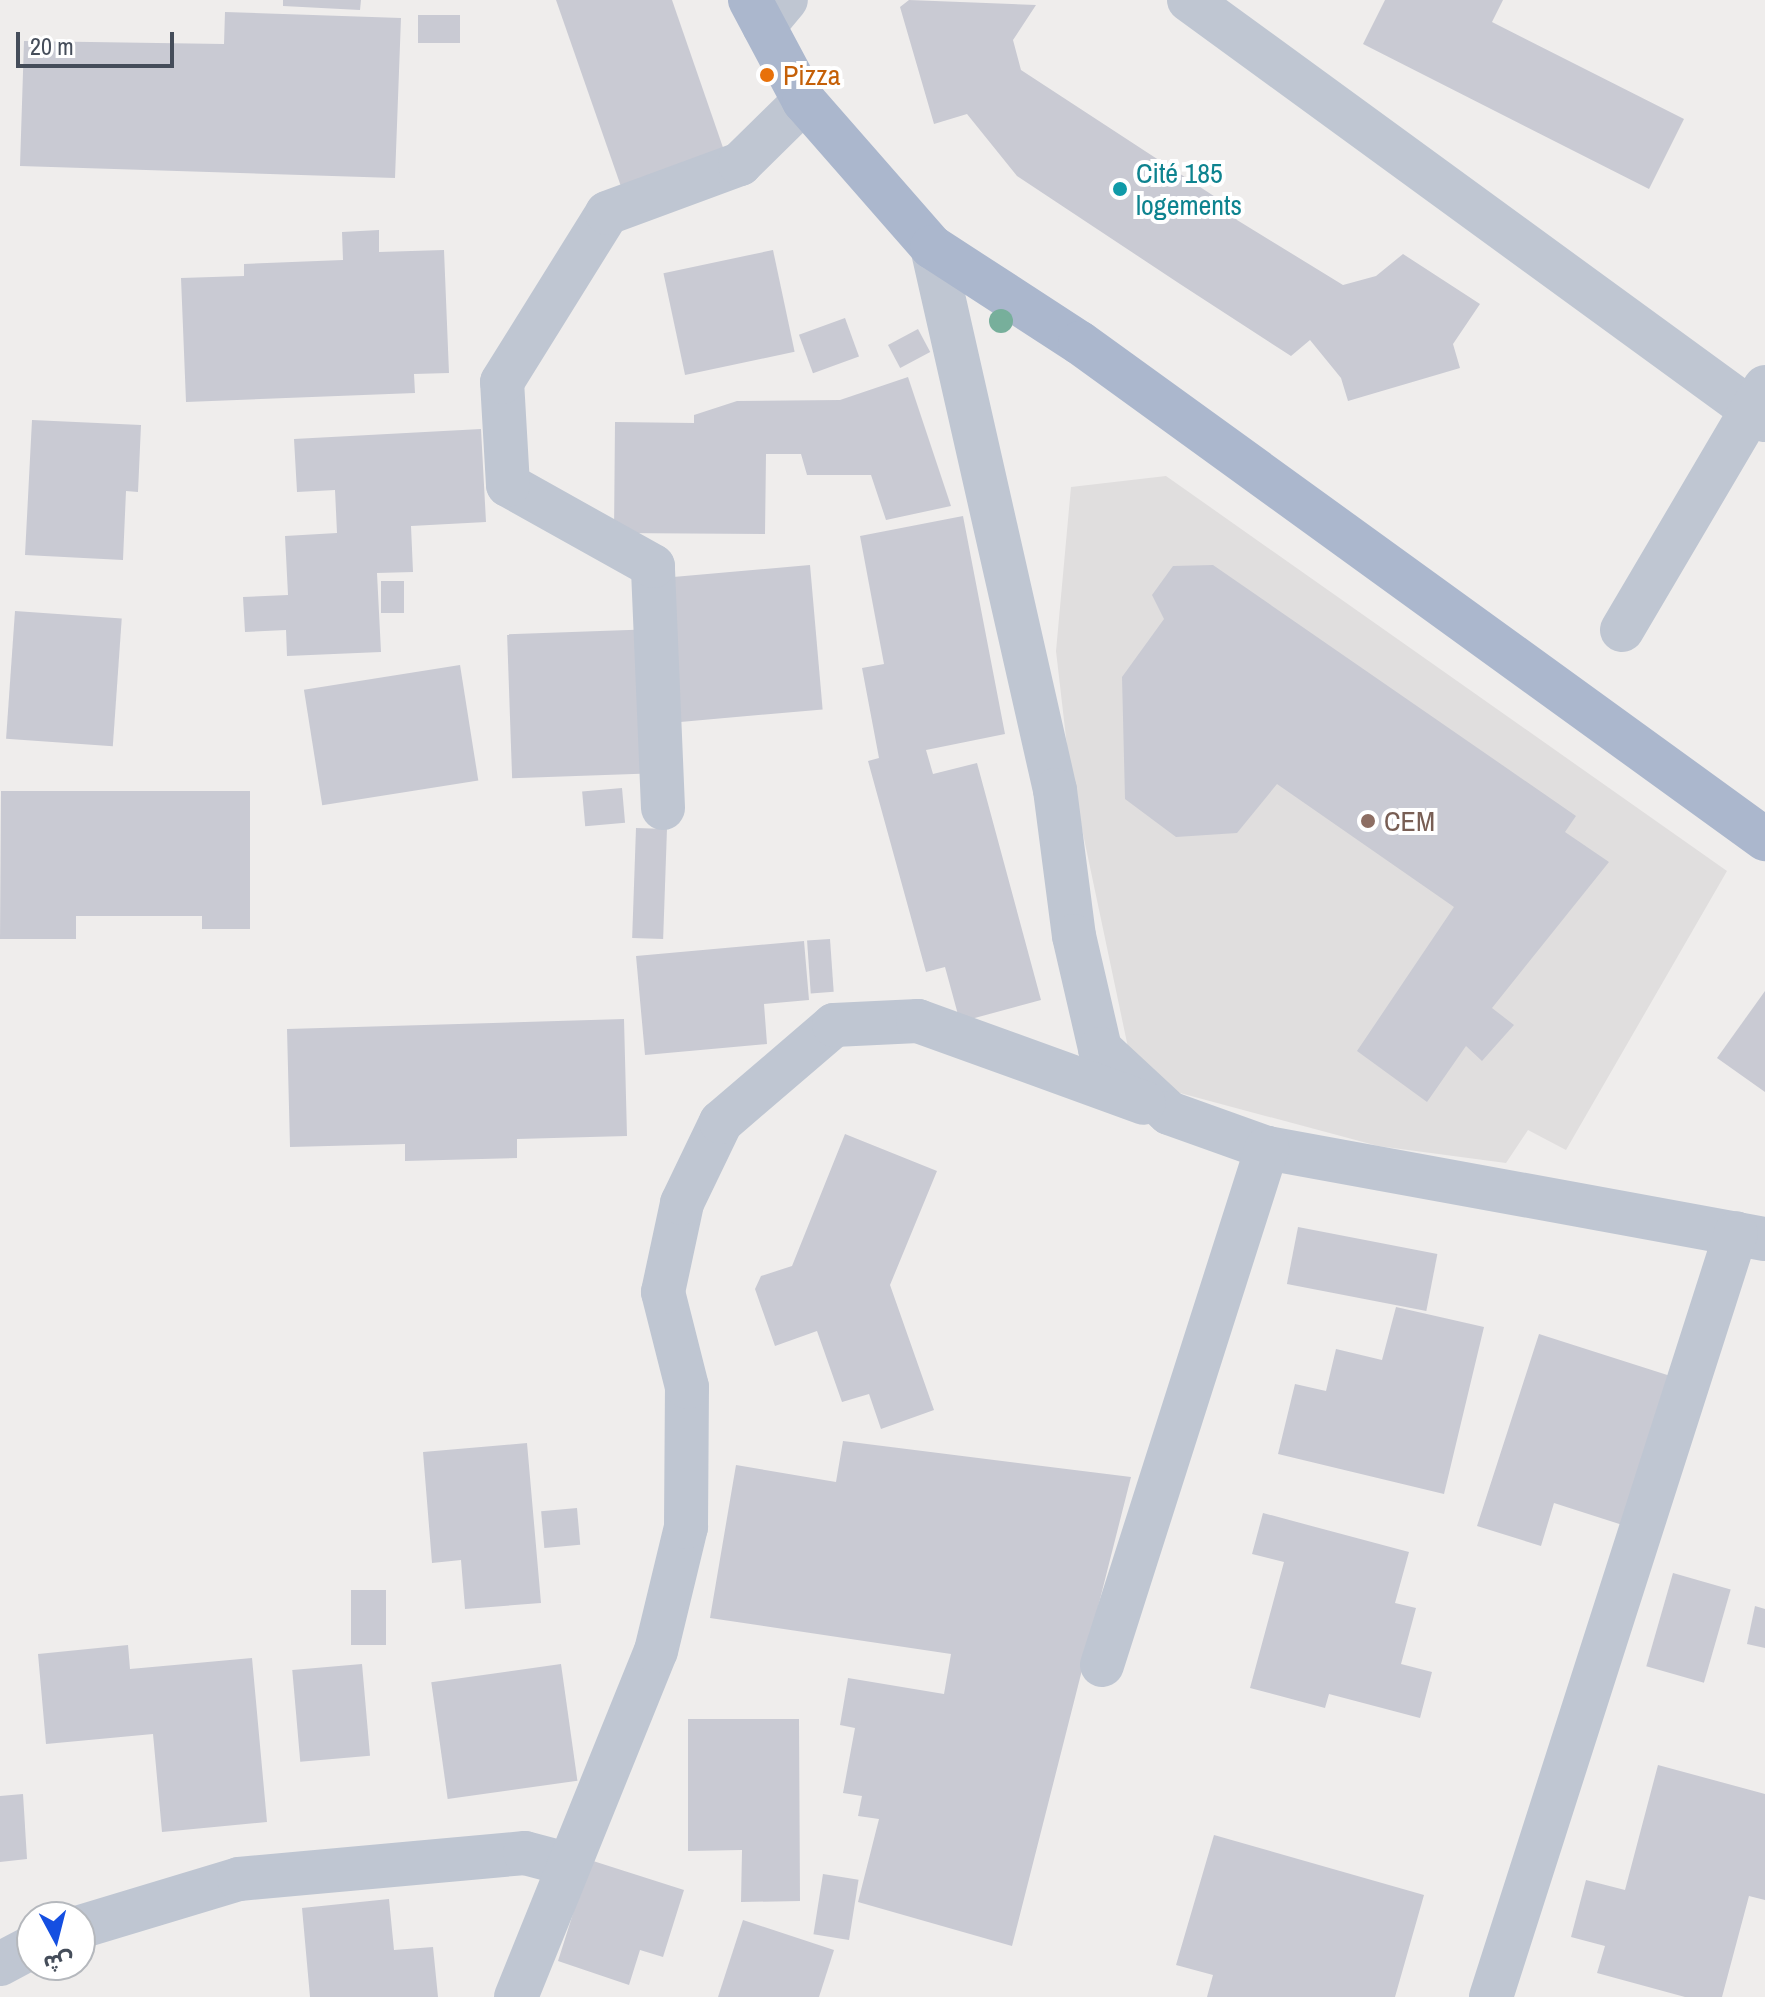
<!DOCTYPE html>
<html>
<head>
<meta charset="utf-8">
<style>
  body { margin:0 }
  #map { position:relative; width:1765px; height:1997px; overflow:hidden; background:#efedec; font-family:"Archivo Narrow","Noto Sans Arabic",sans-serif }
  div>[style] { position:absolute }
  .education>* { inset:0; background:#e0dede }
  .building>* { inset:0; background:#c9cad3; transform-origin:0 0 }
  .minor>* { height:44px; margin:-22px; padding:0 22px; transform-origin:22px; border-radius:22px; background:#bfc6d2 }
  .major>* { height:44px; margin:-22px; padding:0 22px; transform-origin:22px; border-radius:22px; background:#abb7cd }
  .trees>* { width:24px; height:24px; margin:-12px; border-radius:50%; background:#77af9b }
  .dots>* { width:22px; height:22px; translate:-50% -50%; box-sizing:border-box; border:4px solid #fff; border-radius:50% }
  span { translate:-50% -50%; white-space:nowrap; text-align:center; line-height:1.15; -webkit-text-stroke:8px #fff; paint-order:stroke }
  .food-label { font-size:28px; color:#c56008 }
  .left { translate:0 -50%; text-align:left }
  .culture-label { font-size:28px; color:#0d838f }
  .education-label { font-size:28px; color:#785e54 }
  .north { position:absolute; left:16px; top:1901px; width:80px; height:80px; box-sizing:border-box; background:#fff; border:2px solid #b5b8bd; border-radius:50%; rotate:173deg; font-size:22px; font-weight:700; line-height:32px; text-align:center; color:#454d5a }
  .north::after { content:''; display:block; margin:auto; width:28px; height:36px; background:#154fe1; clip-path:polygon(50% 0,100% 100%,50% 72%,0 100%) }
  .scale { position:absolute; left:16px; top:32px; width:158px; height:36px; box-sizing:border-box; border:4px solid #454d5a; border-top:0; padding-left:10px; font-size:24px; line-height:28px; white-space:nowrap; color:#454d5a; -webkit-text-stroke:6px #fff; paint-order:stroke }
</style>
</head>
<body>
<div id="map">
  <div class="education">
    <i style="clip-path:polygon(1166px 476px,1727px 871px,1566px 1150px,1528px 1130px,1506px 1163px,1378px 1146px,1165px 1089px,1130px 1057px,1070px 772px,1056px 651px,1071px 487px)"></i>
  </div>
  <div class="building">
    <i style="clip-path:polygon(283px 0,361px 0,360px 10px,283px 6px)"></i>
    <i style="clip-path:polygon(556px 0,672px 0,728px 162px,625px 198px)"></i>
    <i style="clip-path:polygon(909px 0,1036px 5px,1013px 40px,1021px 70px,1223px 202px,1237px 220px,1343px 285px,1376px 276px,1403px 254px,1480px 304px,1453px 344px,1460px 368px,1348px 401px,1341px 378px,1310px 340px,1291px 356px,1180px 284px,1017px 176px,967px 114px,934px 124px,900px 7px)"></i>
    <i style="clip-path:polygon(1385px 0,1503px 0,1492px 22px,1684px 119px,1649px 189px,1363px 44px)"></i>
    <i style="clip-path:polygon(225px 12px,401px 18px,395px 178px,20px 166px,24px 41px,224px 44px)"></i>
    <i style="left:460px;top:15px;width:28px;height:42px;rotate:90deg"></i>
    <i style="clip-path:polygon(379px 230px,379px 252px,444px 250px,449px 373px,414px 374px,415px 393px,186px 402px,181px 278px,244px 276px,244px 264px,343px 260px,342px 232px)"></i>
    <i style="left:773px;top:250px;width:104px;height:112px;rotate:78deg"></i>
    <i style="left:845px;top:318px;width:41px;height:49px;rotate:70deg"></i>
    <i style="left:918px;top:329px;width:26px;height:34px;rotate:62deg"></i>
    <i style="clip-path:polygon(908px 377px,951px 506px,886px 520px,871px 475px,807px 475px,801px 454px,766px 454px,765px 534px,614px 533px,615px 422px,694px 423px,694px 415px,737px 401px,840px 400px)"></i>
    <i style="clip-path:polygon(32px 420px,141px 425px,138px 492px,126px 491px,123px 560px,25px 555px)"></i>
    <i style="clip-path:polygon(481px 429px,486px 522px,411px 526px,413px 572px,377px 573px,381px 652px,287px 656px,286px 630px,245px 632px,243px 597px,288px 595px,285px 536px,337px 533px,335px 490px,297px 492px,294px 439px)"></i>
    <i style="clip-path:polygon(963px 516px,1005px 734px,926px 750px,933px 774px,977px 763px,1041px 1000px,960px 1022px,945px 967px,926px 972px,868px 761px,879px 758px,862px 668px,884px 664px,860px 536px)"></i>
    <i style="left:810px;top:565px;width:145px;height:143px;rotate:85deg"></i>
    <i style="clip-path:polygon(1213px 565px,1576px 816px,1565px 832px,1609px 862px,1492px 1008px,1514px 1025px,1482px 1061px,1466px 1046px,1427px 1102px,1357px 1051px,1454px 907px,1277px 784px,1237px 833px,1176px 837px,1125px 799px,1122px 677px,1164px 619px,1152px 595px,1173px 566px)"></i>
    <i style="left:404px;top:581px;width:32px;height:23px;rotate:90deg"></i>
    <i style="left:15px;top:611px;width:107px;height:128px;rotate:4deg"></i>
    <i style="left:657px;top:629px;width:144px;height:150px;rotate:88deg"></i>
    <i style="left:460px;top:665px;width:117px;height:158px;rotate:81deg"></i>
    <i style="left:622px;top:788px;width:35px;height:40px;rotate:85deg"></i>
    <i style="clip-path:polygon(1px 791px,250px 791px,250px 929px,202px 929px,202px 916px,76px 916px,76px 939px,0 939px)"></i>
    <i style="left:636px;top:828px;width:31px;height:110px;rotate:2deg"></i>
    <i style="left:830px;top:939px;width:53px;height:23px;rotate:86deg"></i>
    <i style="clip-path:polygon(804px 941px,809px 1000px,764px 1004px,767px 1044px,645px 1055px,636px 956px)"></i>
    <i style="clip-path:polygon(1765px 991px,1765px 1092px,1717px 1058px)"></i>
    <i style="clip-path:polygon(624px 1019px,627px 1136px,517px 1139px,517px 1158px,405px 1161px,405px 1144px,290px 1147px,287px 1029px)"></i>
    <i style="clip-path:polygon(845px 1134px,937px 1171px,890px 1285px,934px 1410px,881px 1429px,869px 1394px,842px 1402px,817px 1331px,775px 1346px,755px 1289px,761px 1276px,792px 1266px)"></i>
    <i style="left:1298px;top:1227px;width:142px;height:58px;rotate:11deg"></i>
    <i style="clip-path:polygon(1396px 1307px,1484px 1327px,1444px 1494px,1278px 1454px,1295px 1384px,1326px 1391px,1336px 1349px,1382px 1360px)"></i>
    <i style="clip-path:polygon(1539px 1334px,1683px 1380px,1635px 1529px,1554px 1503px,1541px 1546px,1477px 1526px)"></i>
    <i style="clip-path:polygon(843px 1441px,1131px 1477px,1012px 1946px,858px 1902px,879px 1819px,858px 1816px,862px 1796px,843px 1793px,855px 1728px,840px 1725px,848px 1678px,944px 1694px,951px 1654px,710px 1618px,736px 1465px,836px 1482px)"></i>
    <i style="clip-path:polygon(527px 1443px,541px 1603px,465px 1609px,461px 1560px,432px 1563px,423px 1452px)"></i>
    <i style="left:577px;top:1508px;width:37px;height:36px;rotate:85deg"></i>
    <i style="clip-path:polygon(1263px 1513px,1409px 1552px,1395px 1603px,1416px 1608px,1401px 1664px,1432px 1672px,1420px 1718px,1329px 1694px,1325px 1708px,1250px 1688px,1284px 1562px,1252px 1554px)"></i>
    <i style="left:1673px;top:1573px;width:60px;height:97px;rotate:16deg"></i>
    <i style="left:351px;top:1590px;width:35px;height:55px"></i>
    <i style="clip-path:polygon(1755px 1606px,1765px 1609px,1765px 1648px,1747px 1644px)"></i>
    <i style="clip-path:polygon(128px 1645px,130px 1669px,252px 1658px,267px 1822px,162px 1832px,153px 1734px,46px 1744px,38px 1654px)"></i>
    <i style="left:362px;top:1664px;width:92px;height:70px;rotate:85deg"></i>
    <i style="left:561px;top:1664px;width:118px;height:131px;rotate:82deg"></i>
    <i style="clip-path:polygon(688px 1719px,799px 1719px,800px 1901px,741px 1902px,742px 1850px,688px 1851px)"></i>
    <i style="clip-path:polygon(1658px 1765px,1765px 1794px,1765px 1900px,1749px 1896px,1722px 1997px,1685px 1997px,1597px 1973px,1605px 1946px,1571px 1937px,1586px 1880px,1625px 1890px)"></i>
    <i style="clip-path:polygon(23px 1794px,27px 1859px,0 1862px,0 1796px)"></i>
    <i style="clip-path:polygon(1214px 1835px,1424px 1895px,1395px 1997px,1207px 1997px,1213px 1975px,1176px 1965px)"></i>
    <i style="clip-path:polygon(590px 1860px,684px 1890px,663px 1957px,640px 1950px,629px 1985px,558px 1961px)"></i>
    <i style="left:823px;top:1874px;width:36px;height:61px;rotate:9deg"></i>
    <i style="clip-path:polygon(389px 1899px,394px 1950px,433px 1947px,438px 1997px,310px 1997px,302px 1908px)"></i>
    <i style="clip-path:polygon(743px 1920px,834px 1950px,819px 1997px,718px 1997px)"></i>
  </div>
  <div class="minor">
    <i style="left:1189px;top:0;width:713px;rotate:36.1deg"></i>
    <i style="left:764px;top:26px;width:34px;rotate:-50deg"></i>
    <i style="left:932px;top:247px;width:557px;rotate:77.24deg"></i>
    <i style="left:1055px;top:790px;width:147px;rotate:82.6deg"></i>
    <i style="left:1074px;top:936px;width:116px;rotate:77deg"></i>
    <i style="left:1100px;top:1049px;width:94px;rotate:42.8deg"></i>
    <i style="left:1169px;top:1113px;width:104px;rotate:19.7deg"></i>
    <i style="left:1267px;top:1148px;width:506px;rotate:10.36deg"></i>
    <i style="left:1622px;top:630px;width:282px;rotate:-59.5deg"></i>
    <i style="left:663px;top:808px;width:242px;rotate:-92.4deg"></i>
    <i style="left:653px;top:566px;width:166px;rotate:-150.8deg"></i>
    <i style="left:508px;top:485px;width:103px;rotate:-93.3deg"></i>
    <i style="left:502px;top:382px;width:199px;rotate:-58.1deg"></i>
    <i style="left:607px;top:213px;width:142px;rotate:-20.2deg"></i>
    <i style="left:740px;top:164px;width:90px;rotate:-44.5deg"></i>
    <i style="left:1102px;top:1665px;width:543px;rotate:-72.3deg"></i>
    <i style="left:80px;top:1927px;width:166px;rotate:-16.8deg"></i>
    <i style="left:239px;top:1879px;width:287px;rotate:-5.2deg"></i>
    <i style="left:525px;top:1853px;width:42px;rotate:15deg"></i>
    <i style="left:0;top:1964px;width:36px;rotate:-28deg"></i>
    <i style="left:516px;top:1997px;width:373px;rotate:-68deg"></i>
    <i style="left:656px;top:1651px;width:128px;rotate:-76.4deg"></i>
    <i style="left:686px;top:1527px;width:140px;rotate:-89.6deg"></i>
    <i style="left:687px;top:1387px;width:98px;rotate:-104.2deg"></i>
    <i style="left:663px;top:1292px;width:91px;rotate:-77.9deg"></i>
    <i style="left:682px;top:1203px;width:90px;rotate:-64.3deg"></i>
    <i style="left:721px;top:1122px;width:149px;rotate:-40.6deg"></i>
    <i style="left:834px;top:1025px;width:84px;rotate:-2.7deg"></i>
    <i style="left:918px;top:1021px;width:240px;rotate:19.9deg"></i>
    <i style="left:1491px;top:1997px;width:802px;rotate:-72.22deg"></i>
  </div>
  <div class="major">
    <i style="left:750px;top:0;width:115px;rotate:61.9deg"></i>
    <i style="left:804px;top:101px;width:194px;rotate:48.8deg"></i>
    <i style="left:932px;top:247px;width:176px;rotate:33deg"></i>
    <i style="left:1080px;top:343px;width:846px;rotate:35.91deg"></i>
  </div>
  <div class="trees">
    <i style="left:1001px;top:321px"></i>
  </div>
  <div class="dots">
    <i style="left:767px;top:75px;background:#e8710a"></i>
    <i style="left:1120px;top:189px;background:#0f9aa8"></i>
    <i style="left:1368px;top:821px;background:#8d6e63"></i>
  </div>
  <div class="food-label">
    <span class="left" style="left:783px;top:75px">Pizza</span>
  </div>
  <div class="culture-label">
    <span class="left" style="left:1136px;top:189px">Cité 185<br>logements</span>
  </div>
  <div class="education-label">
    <span class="left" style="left:1384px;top:821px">CEM</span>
  </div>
  <div class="north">ش</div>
  <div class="scale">20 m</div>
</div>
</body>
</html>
